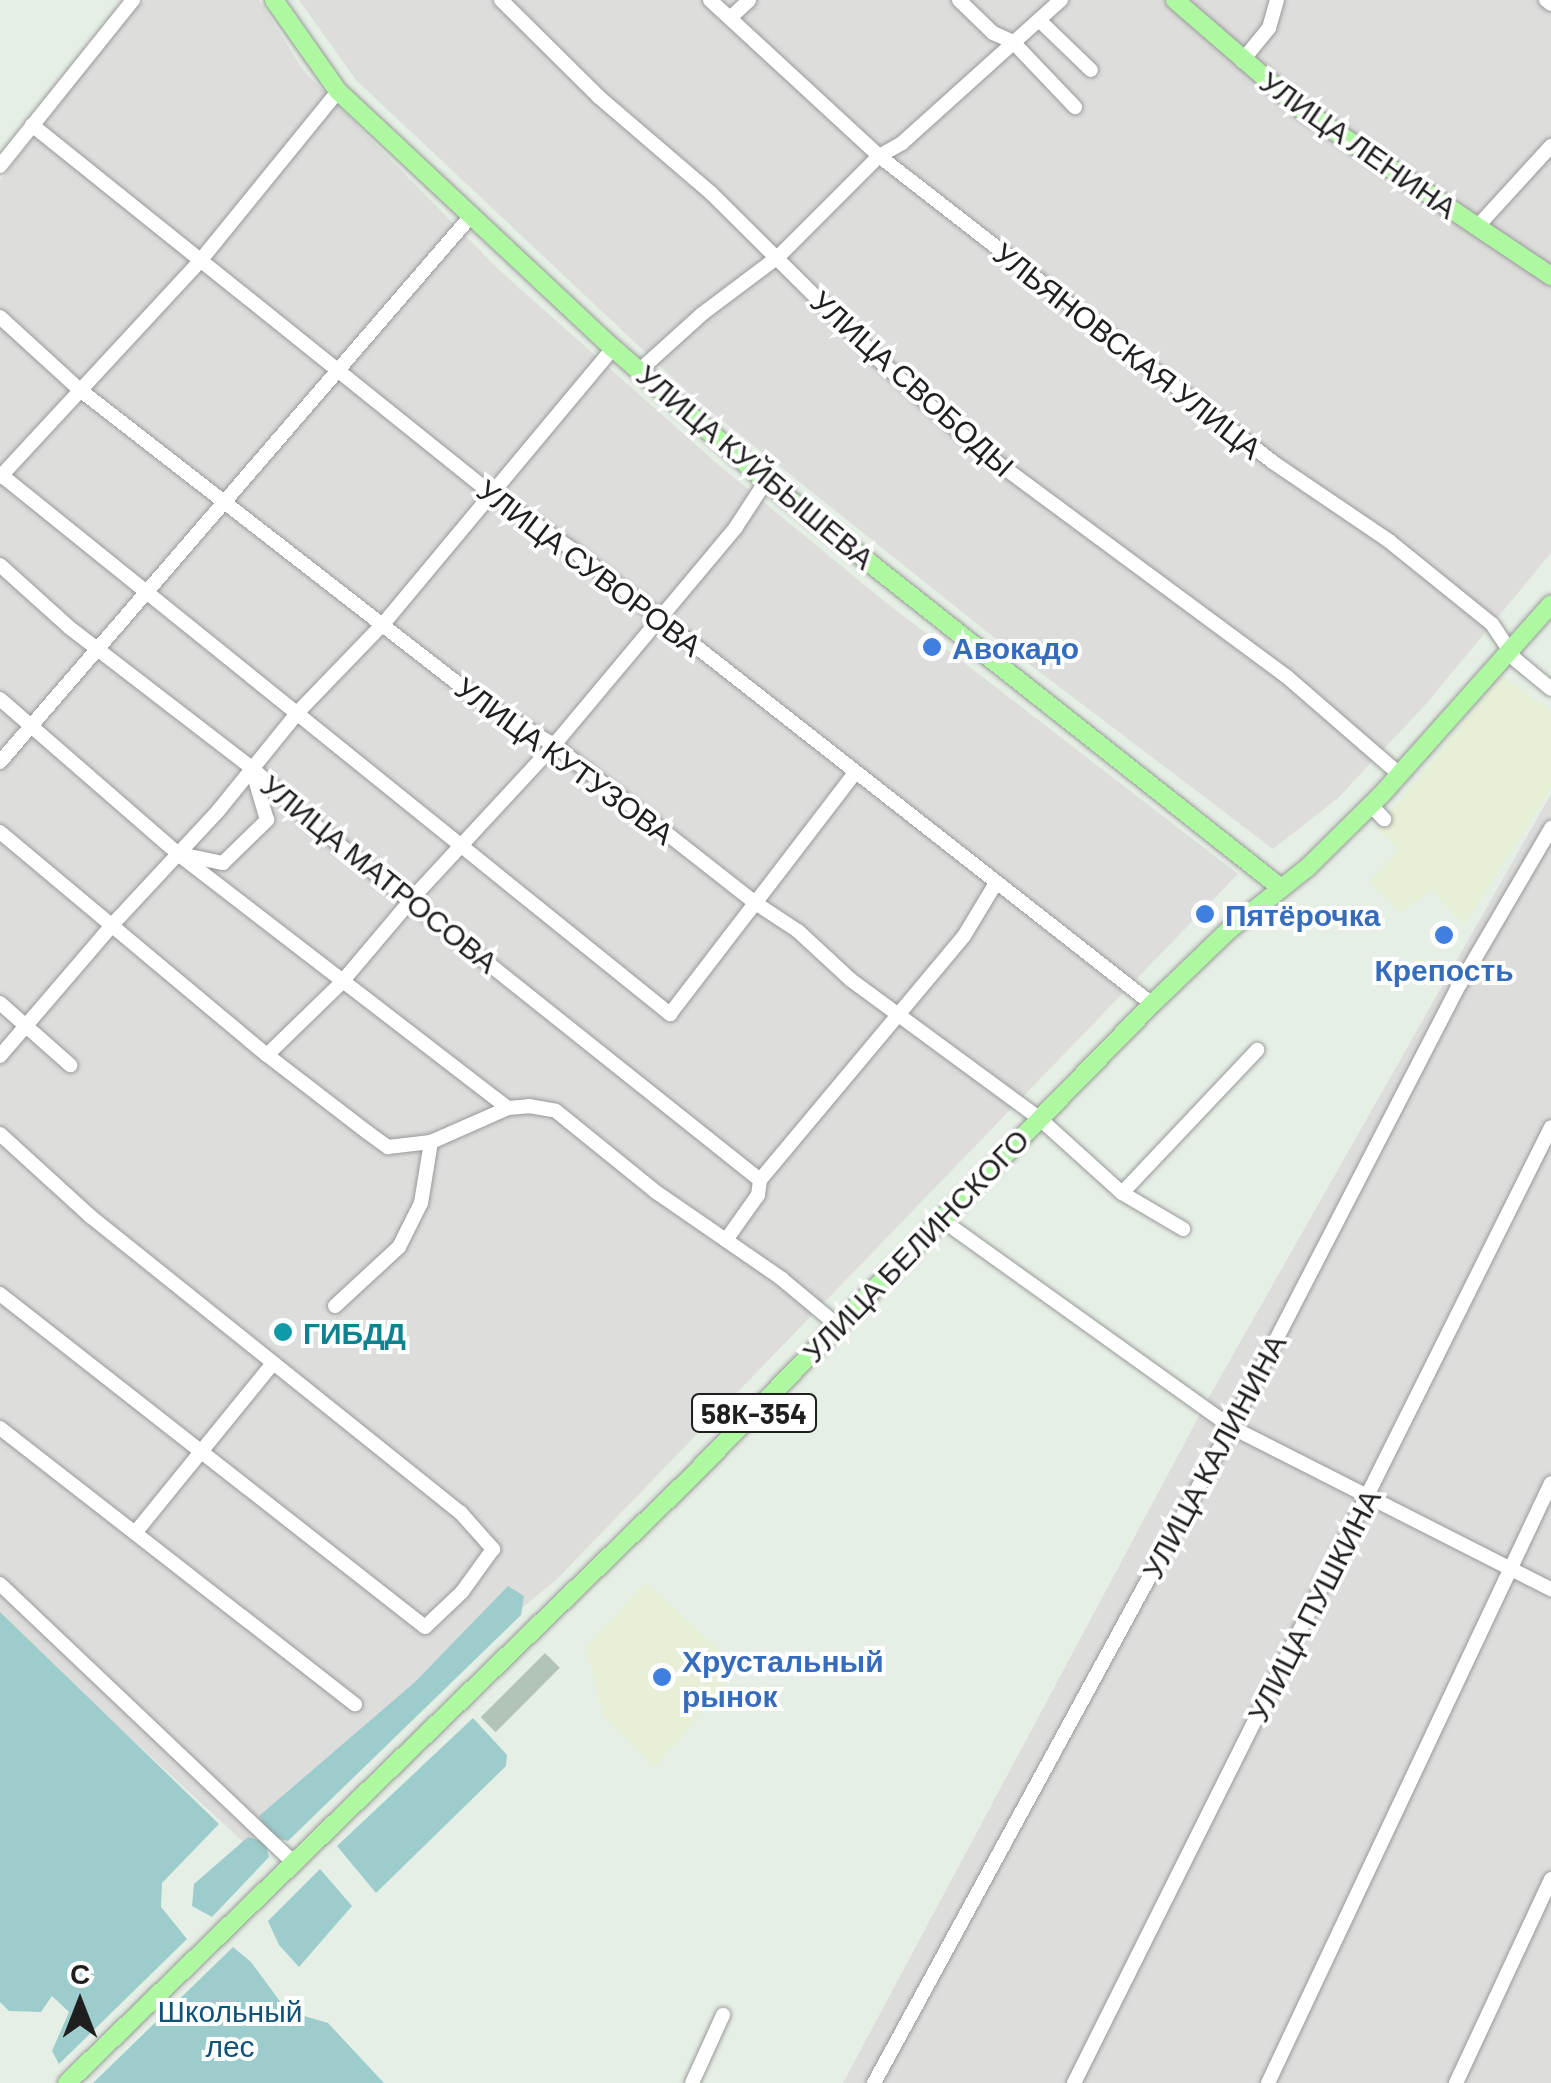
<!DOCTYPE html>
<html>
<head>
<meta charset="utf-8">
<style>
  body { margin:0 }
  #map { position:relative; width:1551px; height:2083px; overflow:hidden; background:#e6efe6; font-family:Barlow,sans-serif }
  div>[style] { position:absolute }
  .residential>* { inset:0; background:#dddddc }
  .commercial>* { inset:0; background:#e7efd6 }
  .construction>* { inset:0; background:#b1c4b7; transform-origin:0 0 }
  .forest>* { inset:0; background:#9ccdcc }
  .roads { filter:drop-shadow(0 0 2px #999) drop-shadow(0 0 2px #999) }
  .minor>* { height:14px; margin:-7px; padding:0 7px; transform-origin:7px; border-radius:7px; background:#fff }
  .major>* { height:18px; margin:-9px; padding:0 9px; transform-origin:9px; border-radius:9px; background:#aff8a2 }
  .dots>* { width:28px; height:28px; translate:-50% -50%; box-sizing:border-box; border:5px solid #fff; border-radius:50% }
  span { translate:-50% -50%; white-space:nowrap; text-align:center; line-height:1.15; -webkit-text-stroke:8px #fff; paint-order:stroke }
  .shield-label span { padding:2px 8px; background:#fff; border:2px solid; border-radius:8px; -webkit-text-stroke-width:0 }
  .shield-label { font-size:28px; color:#1f1f1f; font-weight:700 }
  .street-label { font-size:30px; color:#1f1f1f }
  .shop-label { font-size:30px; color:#366cbe; font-weight:700 }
  .left { translate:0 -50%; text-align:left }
  .culture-label { font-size:30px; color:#0d838f; font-weight:700 }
  .park-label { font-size:30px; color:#115279 }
  .north { position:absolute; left:30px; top:1953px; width:100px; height:100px; -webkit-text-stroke:8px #fff; paint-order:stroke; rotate:0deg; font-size:28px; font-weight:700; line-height:40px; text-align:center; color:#1f1f1f }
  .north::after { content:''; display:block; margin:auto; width:35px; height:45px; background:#1f1f1f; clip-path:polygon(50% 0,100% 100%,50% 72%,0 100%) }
</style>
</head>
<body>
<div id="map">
  <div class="residential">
    <i style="clip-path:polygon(145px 0,259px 0,303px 70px,500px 271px,721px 467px,879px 597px,1238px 874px,557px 1579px,285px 1802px,249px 1847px,0 1618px,0 181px,126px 17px)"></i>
    <i style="clip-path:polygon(299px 0,1551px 0,1551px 553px,1425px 705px,1338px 798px,1273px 849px,991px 635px,693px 397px,356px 80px)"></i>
    <i style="clip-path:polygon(1551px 794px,1551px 2083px,843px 2083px,1213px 1390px)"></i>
  </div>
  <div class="commercial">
    <i style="clip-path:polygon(1502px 676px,1551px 710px,1551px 789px,1464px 925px,1432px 889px,1402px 913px,1369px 882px,1399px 850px,1377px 828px)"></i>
    <i style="clip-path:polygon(646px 1582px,739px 1667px,655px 1768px,604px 1717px,585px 1647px)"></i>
  </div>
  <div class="construction">
    <i style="left:545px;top:1653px;width:21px;height:91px;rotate:45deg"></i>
  </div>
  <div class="forest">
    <i style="clip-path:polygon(508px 1586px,524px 1596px,521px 1615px,288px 1841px,270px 1836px,259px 1816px,415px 1682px)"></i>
    <i style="clip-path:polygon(0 1612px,219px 1824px,162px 1883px,161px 1907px,187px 1939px,59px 2064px,52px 2051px,69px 2012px,52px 1996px,41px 2012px,9px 2011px,0 2002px)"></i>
    <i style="clip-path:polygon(473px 1718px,507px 1755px,506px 1766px,376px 1893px,337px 1846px)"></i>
    <i style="clip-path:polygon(248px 1837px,265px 1842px,269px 1857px,212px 1917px,192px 1906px,194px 1884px)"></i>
    <i style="clip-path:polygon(320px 1869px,352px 1906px,299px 1967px,279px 1945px,268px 1921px)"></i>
    <i style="clip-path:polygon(233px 1947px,251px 1962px,287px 2011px,328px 2023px,384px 2083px,93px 2083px)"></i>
  </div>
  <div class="roads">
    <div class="minor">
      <i style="left:501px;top:0;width:138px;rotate:44.7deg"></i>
      <i style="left:599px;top:97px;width:146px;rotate:40.6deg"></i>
      <i style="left:710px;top:192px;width:241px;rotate:44.8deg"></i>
      <i style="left:881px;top:362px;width:131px;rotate:41.6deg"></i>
      <i style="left:979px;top:449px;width:382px;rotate:36.5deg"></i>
      <i style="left:1286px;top:676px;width:148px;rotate:40.9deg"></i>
      <i style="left:710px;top:0;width:230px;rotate:42.7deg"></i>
      <i style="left:879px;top:156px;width:500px;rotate:37.85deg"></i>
      <i style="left:1274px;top:463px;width:139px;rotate:34.1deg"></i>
      <i style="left:1389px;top:541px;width:132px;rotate:38.9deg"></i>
      <i style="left:1492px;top:624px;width:43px;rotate:56.3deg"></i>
      <i style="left:1516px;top:660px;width:45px;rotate:39.6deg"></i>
      <i style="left:959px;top:0;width:47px;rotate:44.1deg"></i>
      <i style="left:993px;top:33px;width:22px;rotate:24deg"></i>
      <i style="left:1013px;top:42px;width:90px;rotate:46.4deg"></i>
      <i style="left:1546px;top:0;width:6px;rotate:39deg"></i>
      <i style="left:730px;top:18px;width:26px;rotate:-43deg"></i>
      <i style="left:1039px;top:20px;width:72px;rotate:43.9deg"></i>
      <i style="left:1242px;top:61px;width:43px;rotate:-50.7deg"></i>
      <i style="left:1269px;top:28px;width:29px;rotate:-74deg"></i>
      <i style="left:32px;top:125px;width:590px;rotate:38.74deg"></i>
      <i style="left:492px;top:494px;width:98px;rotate:34.7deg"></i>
      <i style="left:573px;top:550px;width:736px;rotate:38.1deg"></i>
      <i style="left:0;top:166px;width:213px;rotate:-51.3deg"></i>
      <i style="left:1477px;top:227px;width:110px;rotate:-47.6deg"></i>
      <i style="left:0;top:317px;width:108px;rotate:42.4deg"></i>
      <i style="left:80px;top:390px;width:505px;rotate:37.85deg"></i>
      <i style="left:479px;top:700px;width:87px;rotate:31deg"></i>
      <i style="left:554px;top:745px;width:258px;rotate:38.1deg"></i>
      <i style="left:757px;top:904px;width:49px;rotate:33.4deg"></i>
      <i style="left:798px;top:931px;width:72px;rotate:42.8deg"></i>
      <i style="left:851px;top:980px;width:233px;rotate:36.3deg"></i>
      <i style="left:1039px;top:1118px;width:112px;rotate:42.1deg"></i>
      <i style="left:1122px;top:1193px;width:71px;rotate:30.5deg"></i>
      <i style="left:640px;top:370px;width:84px;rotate:-42.1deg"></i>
      <i style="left:702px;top:314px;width:95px;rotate:-36.9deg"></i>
      <i style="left:778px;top:257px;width:143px;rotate:-45deg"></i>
      <i style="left:879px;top:156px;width:26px;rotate:-29deg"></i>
      <i style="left:902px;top:143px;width:214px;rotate:-42deg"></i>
      <i style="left:0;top:474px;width:861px;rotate:38.87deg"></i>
      <i style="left:670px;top:1014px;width:304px;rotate:-52.5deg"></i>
      <i style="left:0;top:477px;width:294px;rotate:-47.2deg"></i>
      <i style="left:200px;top:261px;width:219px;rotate:-50.9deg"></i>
      <i style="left:0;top:565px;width:94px;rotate:42deg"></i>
      <i style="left:70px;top:628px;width:230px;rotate:37.6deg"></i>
      <i style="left:252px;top:768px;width:75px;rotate:42.8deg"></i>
      <i style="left:307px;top:819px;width:579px;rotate:38.55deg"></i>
      <i style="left:0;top:699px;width:236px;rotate:41deg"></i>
      <i style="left:178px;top:854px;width:416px;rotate:37.6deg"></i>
      <i style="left:0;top:762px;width:721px;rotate:-49.22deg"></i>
      <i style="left:1370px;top:804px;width:21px;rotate:47deg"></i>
      <i style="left:0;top:832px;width:348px;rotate:39.9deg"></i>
      <i style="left:267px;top:1055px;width:126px;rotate:37.6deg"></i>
      <i style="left:367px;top:1132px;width:26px;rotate:36deg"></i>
      <i style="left:388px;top:1147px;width:43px;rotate:-6.6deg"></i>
      <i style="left:185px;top:855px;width:39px;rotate:12deg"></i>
      <i style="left:223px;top:863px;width:62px;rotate:-44.3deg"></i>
      <i style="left:267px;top:820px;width:53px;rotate:-106.4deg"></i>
      <i style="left:0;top:1003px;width:94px;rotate:41.5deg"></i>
      <i style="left:267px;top:1055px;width:103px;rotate:-44.2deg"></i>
      <i style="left:341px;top:983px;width:118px;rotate:-49.8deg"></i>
      <i style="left:417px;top:893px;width:202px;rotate:-47.2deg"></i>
      <i style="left:554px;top:745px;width:284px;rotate:-50.1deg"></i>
      <i style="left:736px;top:527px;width:55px;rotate:-56.9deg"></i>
      <i style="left:0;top:1056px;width:174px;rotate:-49.4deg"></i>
      <i style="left:113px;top:924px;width:154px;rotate:-47.1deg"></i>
      <i style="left:218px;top:811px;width:129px;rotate:-51deg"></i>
      <i style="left:299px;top:711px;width:122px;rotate:-46deg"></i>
      <i style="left:384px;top:623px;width:358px;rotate:-50.2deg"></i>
      <i style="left:0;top:1134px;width:122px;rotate:42.3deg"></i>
      <i style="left:90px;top:1216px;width:474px;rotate:38.7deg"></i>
      <i style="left:460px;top:1512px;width:50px;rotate:48.3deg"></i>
      <i style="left:493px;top:1549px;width:53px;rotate:125.8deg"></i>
      <i style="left:462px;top:1592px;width:51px;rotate:136.6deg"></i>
      <i style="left:425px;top:1627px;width:540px;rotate:-141.92deg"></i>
      <i style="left:760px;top:1180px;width:318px;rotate:-50.1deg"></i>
      <i style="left:964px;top:936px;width:62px;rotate:-58.9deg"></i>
      <i style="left:1122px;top:1193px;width:197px;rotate:-46.6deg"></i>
      <i style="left:942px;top:1220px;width:355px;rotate:35.6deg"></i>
      <i style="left:1231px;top:1427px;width:359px;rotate:26.9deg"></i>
      <i style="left:726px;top:1240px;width:55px;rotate:-54.6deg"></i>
      <i style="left:758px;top:1195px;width:15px;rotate:-82deg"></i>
      <i style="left:335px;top:1306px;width:87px;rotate:-42.7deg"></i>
      <i style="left:399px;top:1247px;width:49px;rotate:-63.4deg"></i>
      <i style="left:421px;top:1203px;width:62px;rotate:-80.7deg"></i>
      <i style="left:431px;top:1142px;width:84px;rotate:-23.8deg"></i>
      <i style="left:508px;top:1108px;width:21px;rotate:-5deg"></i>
      <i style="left:529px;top:1106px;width:27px;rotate:10deg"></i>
      <i style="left:556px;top:1111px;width:129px;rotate:39deg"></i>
      <i style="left:656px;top:1192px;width:153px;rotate:34.6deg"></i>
      <i style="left:782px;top:1279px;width:72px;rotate:39.9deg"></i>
      <i style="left:0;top:1428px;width:450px;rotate:37.9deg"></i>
      <i style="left:135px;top:1533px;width:219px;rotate:-50.9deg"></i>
      <i style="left:0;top:1584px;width:407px;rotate:43.5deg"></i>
      <i style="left:692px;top:2083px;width:75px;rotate:-65.5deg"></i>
      <i style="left:874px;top:2083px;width:747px;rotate:-61.44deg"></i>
      <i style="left:1231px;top:1427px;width:499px;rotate:-62.7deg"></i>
      <i style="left:1460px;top:984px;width:181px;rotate:-59.7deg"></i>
      <i style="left:1074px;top:2083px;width:1068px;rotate:-63.48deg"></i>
      <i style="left:1268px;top:2083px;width:663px;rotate:-64.75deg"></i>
      <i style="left:1456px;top:2083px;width:225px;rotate:-65deg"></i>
    </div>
    <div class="major">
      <i style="left:274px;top:0;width:111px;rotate:54.9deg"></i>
      <i style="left:338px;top:91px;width:376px;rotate:43.1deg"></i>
      <i style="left:613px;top:348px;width:203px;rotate:41deg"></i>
      <i style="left:766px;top:481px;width:656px;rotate:38.32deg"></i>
      <i style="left:1175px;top:0;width:165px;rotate:40.8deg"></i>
      <i style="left:1300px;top:108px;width:302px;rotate:33.8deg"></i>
      <i style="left:67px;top:2083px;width:870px;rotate:-44.16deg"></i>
      <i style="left:691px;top:1477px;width:660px;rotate:-45.74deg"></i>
      <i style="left:1152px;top:1004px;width:107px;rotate:-43.9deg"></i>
      <i style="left:1229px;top:930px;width:100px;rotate:-38.5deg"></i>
      <i style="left:1307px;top:868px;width:105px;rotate:-44.6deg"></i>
      <i style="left:1382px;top:794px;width:254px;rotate:-48.3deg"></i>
    </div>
  </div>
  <div class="dots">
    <i style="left:932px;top:647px;background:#3f7fe0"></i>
    <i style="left:1205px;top:914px;background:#3f7fe0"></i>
    <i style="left:1444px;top:935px;background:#3f7fe0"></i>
    <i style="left:283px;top:1332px;background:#0f9aa8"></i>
    <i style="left:662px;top:1677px;background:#3f7fe0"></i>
  </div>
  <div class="shield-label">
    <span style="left:754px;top:1413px">58К-354</span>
  </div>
  <div class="street-label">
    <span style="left:1359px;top:144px;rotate:35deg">УЛИЦА ЛЕНИНА</span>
    <span style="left:1128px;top:350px;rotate:38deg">УЛЬЯНОВСКАЯ УЛИЦА</span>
    <span style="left:913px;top:383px;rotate:42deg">УЛИЦА СВОБОДЫ</span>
    <span style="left:756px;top:466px;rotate:40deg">УЛИЦА КУЙБЫШЕВА</span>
    <span style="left:590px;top:567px;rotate:37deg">УЛИЦА СУВОРОВА</span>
    <span style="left:565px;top:760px;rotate:36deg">УЛИЦА КУТУЗОВА</span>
    <span style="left:380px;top:873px;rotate:39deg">УЛИЦА МАТРОСОВА</span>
    <span style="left:915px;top:1245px;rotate:-46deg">УЛИЦА БЕЛИНСКОГО</span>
    <span style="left:1213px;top:1456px;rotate:-62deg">УЛИЦА КАЛИНИНА</span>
    <span style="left:1313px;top:1605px;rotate:-63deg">УЛИЦА ПУШКИНА</span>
  </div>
  <div class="shop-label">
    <span class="left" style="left:952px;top:647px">Авокадо</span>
    <span class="left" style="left:1225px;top:914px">Пятёрочка</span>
    <span style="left:1444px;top:969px">Крепость</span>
    <span class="left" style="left:682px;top:1677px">Хрустальный<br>рынок</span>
  </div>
  <div class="culture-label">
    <span class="left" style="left:303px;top:1332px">ГИБДД</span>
  </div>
  <div class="park-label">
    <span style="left:230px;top:2027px">Школьный<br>лес</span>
  </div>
  <div class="north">С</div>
</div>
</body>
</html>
